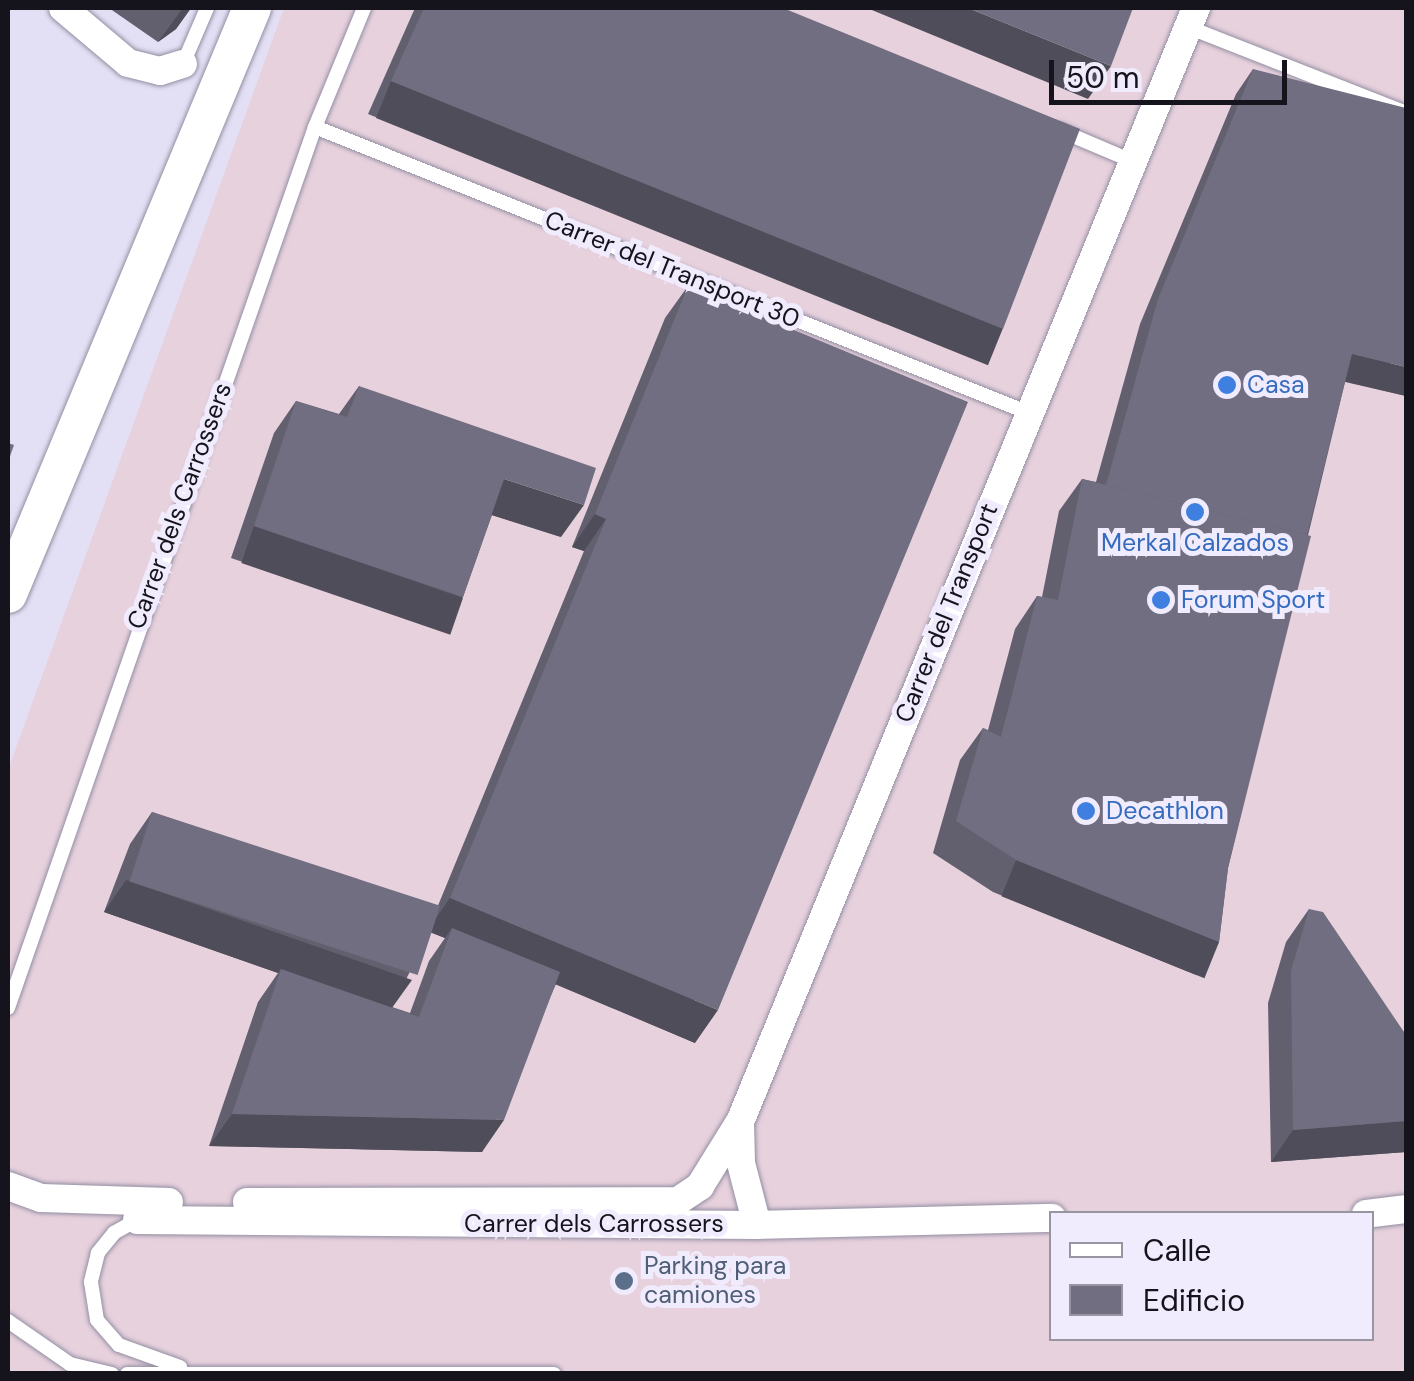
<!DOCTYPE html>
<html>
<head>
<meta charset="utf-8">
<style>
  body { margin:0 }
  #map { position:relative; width:1414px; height:1381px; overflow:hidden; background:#e3dff4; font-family:"DM Sans",sans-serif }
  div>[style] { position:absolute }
  .commercial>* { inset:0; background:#e7d1dd }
  .roads { filter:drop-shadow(0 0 2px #938fa3) drop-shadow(0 0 2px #938fa3) }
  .lane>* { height:14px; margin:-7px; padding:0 7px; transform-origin:7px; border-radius:7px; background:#fff }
  .street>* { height:28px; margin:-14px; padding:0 14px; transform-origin:14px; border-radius:14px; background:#fff }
  .secondary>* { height:38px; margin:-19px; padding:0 19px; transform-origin:19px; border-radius:19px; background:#fff }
  .wall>* { inset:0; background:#625f6f }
  .shaded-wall>* { inset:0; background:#504d5a; transform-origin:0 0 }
  .building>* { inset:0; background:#726e81; transform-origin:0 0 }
  .dots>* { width:28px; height:28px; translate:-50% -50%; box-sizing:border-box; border:5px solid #f0ecfe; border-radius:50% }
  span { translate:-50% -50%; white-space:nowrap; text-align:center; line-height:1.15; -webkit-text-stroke:10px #f0ecfe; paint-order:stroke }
  .street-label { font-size:25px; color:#15131b }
  .shop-label { font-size:25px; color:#366cbe }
  .left { translate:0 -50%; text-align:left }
  .service-label { font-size:25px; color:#4e5e75 }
  .frame { position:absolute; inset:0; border:10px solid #15131b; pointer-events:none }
  .legend { position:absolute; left:1049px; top:1211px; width:325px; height:130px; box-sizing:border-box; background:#f0ecfe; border:2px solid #9895a3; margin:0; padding:12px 18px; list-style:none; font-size:30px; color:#15131b }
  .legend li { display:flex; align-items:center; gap:20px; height:50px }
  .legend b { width:50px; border:2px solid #9895a3 }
  .scale { position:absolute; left:1049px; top:60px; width:238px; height:45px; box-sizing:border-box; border:5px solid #15131b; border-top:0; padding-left:12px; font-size:30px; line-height:35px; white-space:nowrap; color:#15131b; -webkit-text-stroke:8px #f0ecfe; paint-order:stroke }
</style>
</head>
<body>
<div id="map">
  <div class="commercial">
    <i style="clip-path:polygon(evenodd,284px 8px,1406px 8px,1406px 1373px,8px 1373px,8px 770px,284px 8px,1052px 1214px,1372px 1214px,1372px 1338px,1052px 1338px,1052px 1214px)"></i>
  </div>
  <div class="roads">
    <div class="lane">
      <i style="left:1188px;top:27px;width:234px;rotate:21.5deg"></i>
      <i style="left:183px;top:64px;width:61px;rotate:-66.8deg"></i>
      <i style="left:315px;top:127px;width:769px;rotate:21.83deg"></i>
      <i style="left:1059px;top:130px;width:79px;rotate:23deg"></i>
      <i style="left:8px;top:1008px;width:933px;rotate:-70.79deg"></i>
      <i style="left:315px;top:127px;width:129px;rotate:-67.6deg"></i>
      <i style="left:137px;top:1220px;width:26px;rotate:151deg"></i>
      <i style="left:114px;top:1233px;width:26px;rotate:129deg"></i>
      <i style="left:98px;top:1253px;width:30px;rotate:104deg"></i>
      <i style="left:91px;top:1282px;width:38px;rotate:81deg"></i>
      <i style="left:97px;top:1320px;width:33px;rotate:49deg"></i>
      <i style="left:119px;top:1345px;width:65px;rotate:19.8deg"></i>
      <i style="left:8px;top:1321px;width:75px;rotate:34.7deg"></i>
      <i style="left:70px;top:1364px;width:43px;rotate:13.4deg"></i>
      <i style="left:127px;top:1374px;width:427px"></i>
    </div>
    <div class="street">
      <i style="left:63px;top:8px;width:85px;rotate:40.2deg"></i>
      <i style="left:128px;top:63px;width:33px;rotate:14deg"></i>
      <i style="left:160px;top:71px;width:24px;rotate:-17deg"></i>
      <i style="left:8px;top:1186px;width:35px;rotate:20deg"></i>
      <i style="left:41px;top:1198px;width:128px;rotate:1.8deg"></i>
      <i style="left:247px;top:1202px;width:431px;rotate:-0.1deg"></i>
      <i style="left:678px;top:1201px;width:27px;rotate:-34deg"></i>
      <i style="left:700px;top:1186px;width:74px;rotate:-58.2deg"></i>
      <i style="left:1366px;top:1214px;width:40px;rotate:-7.1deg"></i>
      <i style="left:137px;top:1220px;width:620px;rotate:0.46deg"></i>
      <i style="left:757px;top:1225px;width:295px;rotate:-1.4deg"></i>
      <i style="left:757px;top:1225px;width:64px;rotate:-104.5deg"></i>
      <i style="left:741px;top:1163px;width:41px;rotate:-91.4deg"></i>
      <i style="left:740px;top:1122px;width:1204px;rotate:-67.74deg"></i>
    </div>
    <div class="secondary">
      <i style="left:8px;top:594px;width:635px;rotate:-67.39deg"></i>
    </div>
  </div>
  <div class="wall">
    <i style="clip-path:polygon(109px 8px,191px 8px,176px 29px,158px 42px)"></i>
    <i style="clip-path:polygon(415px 8px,783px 8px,980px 361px,368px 114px)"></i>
    <i style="clip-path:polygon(1253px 69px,1406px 396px,1345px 382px,1228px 868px,1219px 942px,1196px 975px,993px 892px,933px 853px,960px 760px,983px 728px,988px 730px,1015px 629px,1037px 596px,1042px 597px,1059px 511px,1082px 479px,1096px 482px,1140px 324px,1236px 94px)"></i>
    <i style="clip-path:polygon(evenodd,688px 286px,695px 1043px,556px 984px,482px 1152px,209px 1146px,258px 1002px,278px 973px,104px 912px,130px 844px,152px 812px,437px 908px,584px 551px,572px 547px,665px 318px,688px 286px,430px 932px,445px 938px,429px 961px,410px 1013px,392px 1007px,430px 932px)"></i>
    <i style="clip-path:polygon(359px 386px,561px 537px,492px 515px,463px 597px,440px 629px,231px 558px,274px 433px,296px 401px,339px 414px)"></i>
    <i style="clip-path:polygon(1309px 909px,1406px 1035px,1406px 1152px,1271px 1162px,1268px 1003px,1286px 942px)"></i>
  </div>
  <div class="shaded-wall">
    <i style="clip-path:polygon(183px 8px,191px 8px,176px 29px,158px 42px)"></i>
    <i style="clip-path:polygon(867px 8px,968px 8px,1111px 66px,1088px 99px)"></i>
    <i style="left:391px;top:81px;width:660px;height:40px;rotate:22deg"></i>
    <i style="clip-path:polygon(1352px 354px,1406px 367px,1406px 396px,1335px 379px)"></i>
    <i style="clip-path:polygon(504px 479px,584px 505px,561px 537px,482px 512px)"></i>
    <i style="clip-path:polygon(595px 514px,606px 519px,584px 551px,572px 547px)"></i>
    <i style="left:254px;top:526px;width:221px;height:39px;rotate:19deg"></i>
    <i style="left:1016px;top:860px;width:219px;height:39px;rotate:22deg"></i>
    <i style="clip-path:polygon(126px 880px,412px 980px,389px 1012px,281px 969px,278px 973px,104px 912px)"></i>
    <i style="clip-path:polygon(450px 898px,718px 1010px,695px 1043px,448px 939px,452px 928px,445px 938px,427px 931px)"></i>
    <i style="clip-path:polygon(232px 1114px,504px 1120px,482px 1152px,209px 1146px)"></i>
    <i style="clip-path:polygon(1406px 1121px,1406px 1152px,1271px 1162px,1293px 1130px)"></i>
  </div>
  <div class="building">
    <i style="clip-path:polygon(424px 8px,783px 8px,1080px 129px,1003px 329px,391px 81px)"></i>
    <i style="clip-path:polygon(968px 8px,1133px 8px,1111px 66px)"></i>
    <i style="clip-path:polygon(1253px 69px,1406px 108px,1406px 367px,1352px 354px,1307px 535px,1106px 485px,1158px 299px)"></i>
    <i style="clip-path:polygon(688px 286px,968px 402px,718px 1010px,450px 898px,606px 519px,595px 514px)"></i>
    <i style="clip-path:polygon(359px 386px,596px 468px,584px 505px,504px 479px,463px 597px,254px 526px,296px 401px,347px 417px)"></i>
    <i style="clip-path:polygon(8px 443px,14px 445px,8px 462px)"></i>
    <i style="clip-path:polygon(1082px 479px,1311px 536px,1228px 868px,1219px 942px,1016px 860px,956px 821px,983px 728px,1001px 737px,1037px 596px,1058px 600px)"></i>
    <i style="left:152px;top:812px;width:303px;height:73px;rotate:18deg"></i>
    <i style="clip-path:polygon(1309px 909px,1323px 912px,1406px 1035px,1406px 1121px,1293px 1130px,1291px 971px)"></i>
    <i style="clip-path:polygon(452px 928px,560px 972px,504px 1120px,232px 1114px,281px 969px,419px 1017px)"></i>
  </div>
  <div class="dots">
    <i style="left:1227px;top:385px;background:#3f7fe0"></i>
    <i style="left:1195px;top:512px;background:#3f7fe0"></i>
    <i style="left:1161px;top:600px;background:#3f7fe0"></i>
    <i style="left:1086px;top:811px;background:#3f7fe0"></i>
    <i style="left:624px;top:1281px;background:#5c6f8a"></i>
  </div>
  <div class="street-label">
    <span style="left:672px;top:270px;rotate:22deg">Carrer del Transport 30</span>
    <span style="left:180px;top:506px;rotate:-70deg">Carrer dels Carrossers</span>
    <span style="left:947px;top:613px;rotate:-68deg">Carrer del Transport</span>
    <span style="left:594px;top:1224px">Carrer dels Carrossers</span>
  </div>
  <div class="shop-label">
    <span class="left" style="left:1247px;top:385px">Casa</span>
    <span style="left:1195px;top:543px">Merkal Calzados</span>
    <span class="left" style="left:1181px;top:600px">Forum Sport</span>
    <span class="left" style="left:1106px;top:811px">Decathlon</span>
  </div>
  <div class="service-label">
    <span class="left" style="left:644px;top:1281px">Parking para<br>camiones</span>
  </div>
  <div class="frame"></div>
  <ul class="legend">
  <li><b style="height:12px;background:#fff"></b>Calle</li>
  <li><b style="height:28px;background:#726e81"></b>Edificio</li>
  </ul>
  <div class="scale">50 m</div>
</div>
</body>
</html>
